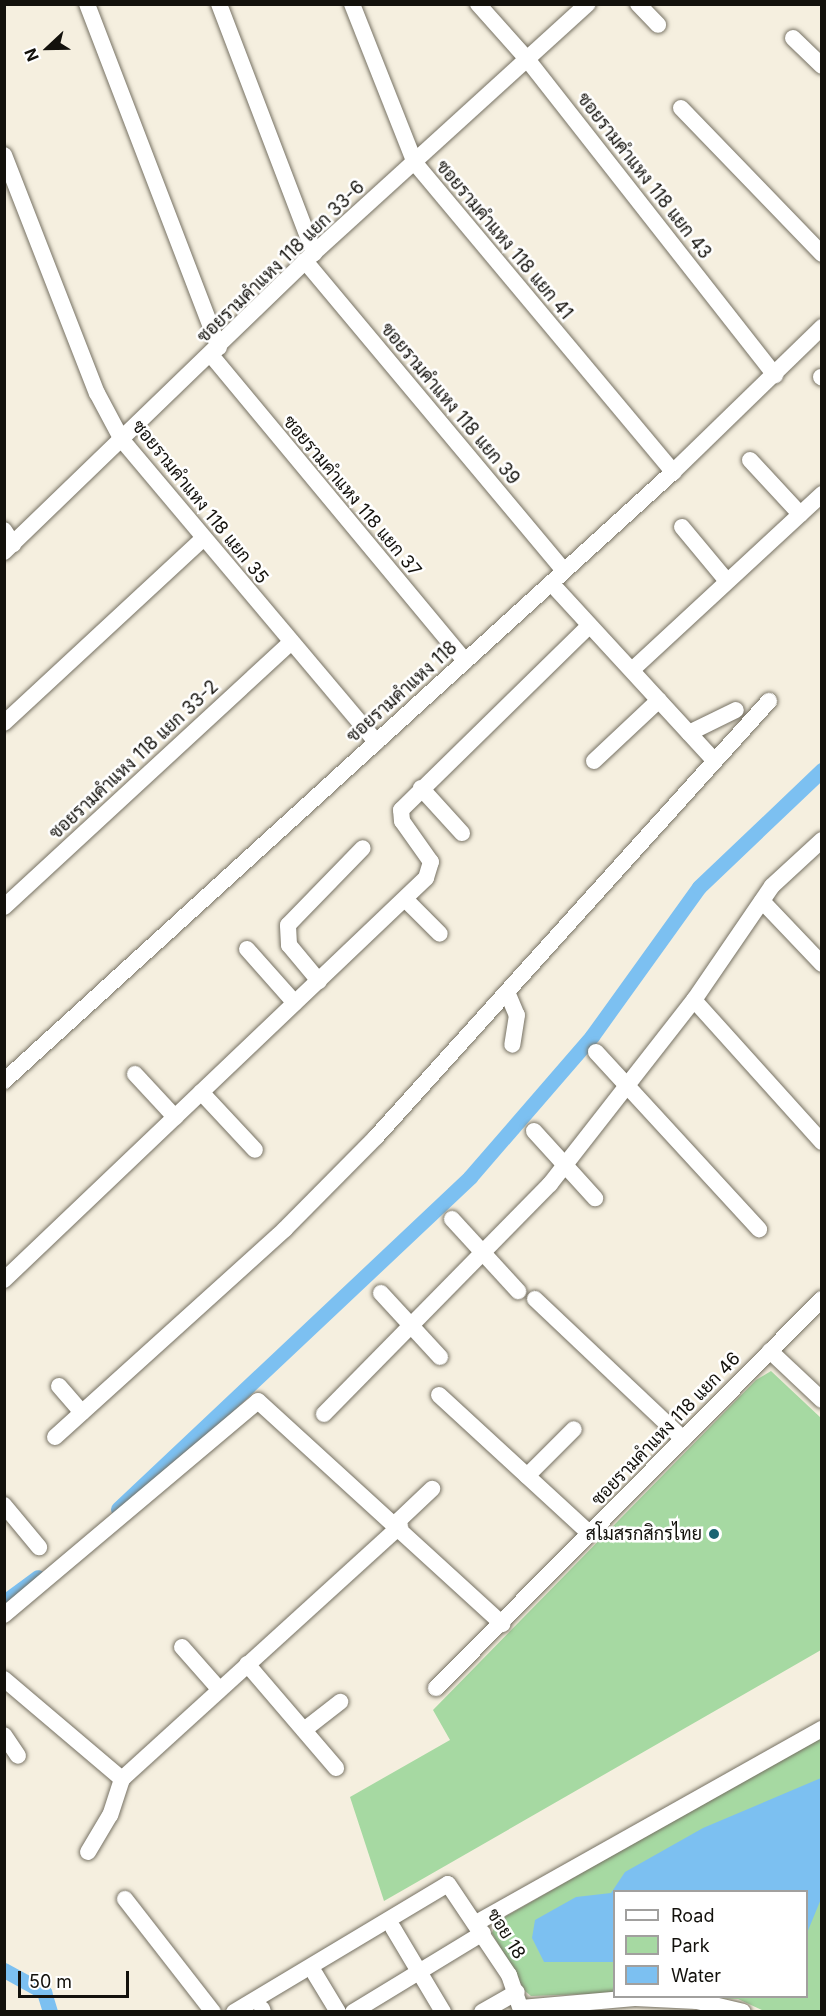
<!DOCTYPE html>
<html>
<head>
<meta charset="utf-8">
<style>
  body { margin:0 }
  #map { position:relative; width:826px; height:2016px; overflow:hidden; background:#f5efdf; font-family:Inter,Sarabun,sans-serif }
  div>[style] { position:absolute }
  .green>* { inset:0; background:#a6d9a2 }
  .water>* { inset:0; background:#7cc0f1 }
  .canal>* { height:15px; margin:-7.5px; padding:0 7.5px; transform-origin:7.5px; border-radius:7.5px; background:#7cc0f1 }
  .roads { filter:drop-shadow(0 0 2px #767163) drop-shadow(0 0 2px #767163) }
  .minor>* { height:16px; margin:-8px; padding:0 8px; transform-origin:8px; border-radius:8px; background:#fff }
  .dots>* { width:16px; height:16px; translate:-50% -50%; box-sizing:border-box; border:3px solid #fff; border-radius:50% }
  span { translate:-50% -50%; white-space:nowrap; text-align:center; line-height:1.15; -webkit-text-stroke:5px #fff; paint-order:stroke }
  .street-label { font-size:18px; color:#13110c }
  .poi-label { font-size:18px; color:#13110c }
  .right { translate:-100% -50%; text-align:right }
  .frame { position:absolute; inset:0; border:6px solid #13110c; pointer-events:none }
  .legend { position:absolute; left:613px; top:1890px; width:195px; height:108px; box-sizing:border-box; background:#fff; border:2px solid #a1a09e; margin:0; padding:8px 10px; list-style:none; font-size:18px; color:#13110c }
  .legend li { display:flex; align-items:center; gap:12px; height:30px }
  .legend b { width:30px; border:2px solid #a1a09e }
  .north { position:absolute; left:18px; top:18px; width:60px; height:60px; -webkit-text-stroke:4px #fff; paint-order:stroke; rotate:248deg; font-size:16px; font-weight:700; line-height:24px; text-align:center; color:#13110c }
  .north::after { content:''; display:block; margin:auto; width:21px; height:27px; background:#13110c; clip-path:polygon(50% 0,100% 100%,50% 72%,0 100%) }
  .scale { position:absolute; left:18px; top:1971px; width:111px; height:27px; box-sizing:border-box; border:3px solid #13110c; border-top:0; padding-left:8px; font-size:18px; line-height:21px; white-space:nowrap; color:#13110c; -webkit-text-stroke:4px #fff; paint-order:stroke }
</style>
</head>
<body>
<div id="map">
  <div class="green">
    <i style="clip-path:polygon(771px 1371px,821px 1418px,821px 1650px,384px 1901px,350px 1797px,450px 1740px,433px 1710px,756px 1380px)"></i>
    <i style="clip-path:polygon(821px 1736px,821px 2011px,764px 2011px,738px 1999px,698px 1997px,806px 1996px,806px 1892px,614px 1892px,614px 1993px,531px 1996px,525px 1991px,492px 1933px,496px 1922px)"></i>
  </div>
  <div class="water">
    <i style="clip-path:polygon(821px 1778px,821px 1899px,807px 1933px,806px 1892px,614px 1892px,614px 1962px,544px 1962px,532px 1938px,535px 1920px,576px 1897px,611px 1893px,625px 1872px,703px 1828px)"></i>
  </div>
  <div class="canal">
    <i style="left:118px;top:1509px;width:484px;rotate:-43.3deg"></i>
    <i style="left:470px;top:1177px;width:186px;rotate:-49.1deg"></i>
    <i style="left:592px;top:1036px;width:183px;rotate:-54.3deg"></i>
    <i style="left:699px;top:887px;width:170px;rotate:-43.6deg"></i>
    <i style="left:4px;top:1602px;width:42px;rotate:-36.3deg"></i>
    <i style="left:4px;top:1970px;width:46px;rotate:28.8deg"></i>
    <i style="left:44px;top:1992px;width:21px;rotate:73deg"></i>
  </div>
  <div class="roads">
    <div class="minor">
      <i style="left:87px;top:4px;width:368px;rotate:69deg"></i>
      <i style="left:219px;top:4px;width:267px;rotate:69.1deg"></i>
      <i style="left:352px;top:4px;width:171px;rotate:68.4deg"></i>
      <i style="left:415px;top:163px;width:403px;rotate:50.1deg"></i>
      <i style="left:478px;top:4px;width:74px;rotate:48.3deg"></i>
      <i style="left:527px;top:59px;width:402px;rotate:51.9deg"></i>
      <i style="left:638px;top:4px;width:29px;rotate:46deg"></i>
      <i style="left:793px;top:38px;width:40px;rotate:44deg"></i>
      <i style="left:681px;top:108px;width:203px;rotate:46deg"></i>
      <i style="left:4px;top:155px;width:256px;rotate:68.7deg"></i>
      <i style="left:97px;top:393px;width:53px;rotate:62deg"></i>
      <i style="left:122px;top:440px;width:395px;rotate:49.9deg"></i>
      <i style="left:305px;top:261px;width:404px;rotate:50.1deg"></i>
      <i style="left:211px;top:355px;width:398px;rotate:50.3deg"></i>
      <i style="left:821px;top:377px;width:1px;rotate:45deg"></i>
      <i style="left:750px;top:460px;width:74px;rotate:47.2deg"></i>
      <i style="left:682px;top:527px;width:70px;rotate:50.2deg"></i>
      <i style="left:4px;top:530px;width:17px;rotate:57deg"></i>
      <i style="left:4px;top:552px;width:419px;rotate:-44deg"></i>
      <i style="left:305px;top:261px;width:382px;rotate:-42.3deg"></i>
      <i style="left:551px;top:583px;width:241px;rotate:47.4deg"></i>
      <i style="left:632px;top:670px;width:259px;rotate:-42.8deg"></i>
      <i style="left:4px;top:723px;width:272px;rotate:-42.8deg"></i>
      <i style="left:689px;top:733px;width:52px;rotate:-26.1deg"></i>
      <i style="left:594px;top:761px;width:89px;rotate:-43.2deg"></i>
      <i style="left:421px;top:788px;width:61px;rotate:47.7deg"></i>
      <i style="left:405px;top:899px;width:49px;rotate:45deg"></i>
      <i style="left:762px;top:901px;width:87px;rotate:46.4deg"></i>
      <i style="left:4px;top:907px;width:391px;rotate:-42.7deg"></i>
      <i style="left:247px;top:949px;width:72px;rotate:48.4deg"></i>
      <i style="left:319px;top:981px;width:47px;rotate:-129.8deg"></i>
      <i style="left:289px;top:945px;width:20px;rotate:-93deg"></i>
      <i style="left:288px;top:925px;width:107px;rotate:-45.8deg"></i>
      <i style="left:507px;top:992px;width:25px;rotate:67deg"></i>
      <i style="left:517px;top:1015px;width:30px;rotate:99deg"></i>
      <i style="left:694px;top:1000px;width:191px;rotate:48deg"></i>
      <i style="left:596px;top:1052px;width:241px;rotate:47.4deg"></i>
      <i style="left:135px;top:1074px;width:59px;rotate:47.1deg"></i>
      <i style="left:4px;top:1081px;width:905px;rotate:-42.31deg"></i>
      <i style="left:673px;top:472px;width:208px;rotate:-44.2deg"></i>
      <i style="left:201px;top:1092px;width:79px;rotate:47deg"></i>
      <i style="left:534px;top:1131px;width:91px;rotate:47.7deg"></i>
      <i style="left:452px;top:1219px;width:98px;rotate:47.5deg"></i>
      <i style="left:4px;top:1280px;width:583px;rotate:-43.61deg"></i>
      <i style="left:426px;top:878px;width:17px;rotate:-73deg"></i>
      <i style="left:431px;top:862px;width:50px;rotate:-125.3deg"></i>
      <i style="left:402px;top:821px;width:11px;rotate:-95deg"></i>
      <i style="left:401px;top:810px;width:263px;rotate:-44.4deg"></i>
      <i style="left:381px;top:1293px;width:87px;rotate:47.3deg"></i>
      <i style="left:535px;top:1299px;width:204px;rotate:43.4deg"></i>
      <i style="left:770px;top:1351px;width:71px;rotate:43.3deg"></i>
      <i style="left:59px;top:1386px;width:35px;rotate:49deg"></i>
      <i style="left:439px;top:1395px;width:205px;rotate:42.6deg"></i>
      <i style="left:324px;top:1414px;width:322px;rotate:-45.5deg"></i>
      <i style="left:550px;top:1184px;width:234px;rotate:-52deg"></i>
      <i style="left:694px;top:1000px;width:138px;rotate:-55.6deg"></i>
      <i style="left:772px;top:886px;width:68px;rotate:-42.6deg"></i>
      <i style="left:55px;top:1437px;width:310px;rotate:-42.1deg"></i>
      <i style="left:285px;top:1229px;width:129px;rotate:-45.3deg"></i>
      <i style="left:376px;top:1137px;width:587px;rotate:-47.97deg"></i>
      <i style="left:527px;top:1476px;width:66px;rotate:-45deg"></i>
      <i style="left:4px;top:1505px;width:55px;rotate:50.2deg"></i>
      <i style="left:396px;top:1523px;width:50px;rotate:-43.4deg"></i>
      <i style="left:4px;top:1615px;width:332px;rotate:-40.1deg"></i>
      <i style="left:258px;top:1401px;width:331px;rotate:42.4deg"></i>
      <i style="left:182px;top:1647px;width:56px;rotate:48.6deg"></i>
      <i style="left:247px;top:1664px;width:137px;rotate:49.4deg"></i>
      <i style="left:4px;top:1679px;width:155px;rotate:40.3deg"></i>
      <i style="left:122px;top:1779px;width:38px;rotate:108deg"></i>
      <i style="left:110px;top:1815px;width:43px;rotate:120.7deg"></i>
      <i style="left:436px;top:1688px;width:548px;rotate:-45.22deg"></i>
      <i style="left:304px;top:1730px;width:46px;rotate:-37.9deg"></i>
      <i style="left:4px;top:1735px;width:25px;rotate:56deg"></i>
      <i style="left:122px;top:1779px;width:376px;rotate:-42.3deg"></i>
      <i style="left:125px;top:1899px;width:143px;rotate:52.1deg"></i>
      <i style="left:476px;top:1923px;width:397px;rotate:-29.3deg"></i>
      <i style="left:393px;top:1928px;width:98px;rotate:59.2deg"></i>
      <i style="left:315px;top:1974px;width:44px;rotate:58.8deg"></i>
      <i style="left:521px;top:2008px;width:114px;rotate:-5deg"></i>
      <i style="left:635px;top:1998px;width:62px;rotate:2.8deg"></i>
      <i style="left:697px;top:2001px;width:47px;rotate:13.4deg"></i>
      <i style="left:262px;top:2009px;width:3px;rotate:72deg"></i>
      <i style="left:234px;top:2012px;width:249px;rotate:-30.9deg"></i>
      <i style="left:448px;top:1884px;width:110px;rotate:56.2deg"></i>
      <i style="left:509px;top:1975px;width:39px;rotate:71deg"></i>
      <i style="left:353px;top:2012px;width:152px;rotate:-31.3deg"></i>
      <i style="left:482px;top:2012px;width:40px;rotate:-29.7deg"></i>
    </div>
  </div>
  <div class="dots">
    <i style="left:714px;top:1534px;background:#1a6371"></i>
  </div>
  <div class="street-label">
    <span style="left:644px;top:176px;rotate:52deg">ซอยรามคำแหง 118 แยก 43</span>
    <span style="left:504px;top:240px;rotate:50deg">ซอยรามคำแหง 118 แยก 41</span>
    <span style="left:281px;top:262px;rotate:-44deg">ซอยรามคำแหง 118 แยก 33-6</span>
    <span style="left:450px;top:404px;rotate:50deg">ซอยรามคำแหง 118 แยก 39</span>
    <span style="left:352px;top:496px;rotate:50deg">ซอยรามคำแหง 118 แยก 37</span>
    <span style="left:200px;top:502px;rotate:51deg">ซอยรามคำแหง 118 แยก 35</span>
    <span style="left:402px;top:692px;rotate:-42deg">ซอยรามคำแหง 118</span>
    <span style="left:134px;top:760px;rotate:-43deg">ซอยรามคำแหง 118 แยก 33-2</span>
    <span style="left:666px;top:1429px;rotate:-46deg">ซอยรามคำแหง 118 แยก 46</span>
    <span style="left:506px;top:1934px;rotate:58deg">ซอย 18</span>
  </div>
  <div class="poi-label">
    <span class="right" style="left:702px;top:1534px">สโมสรกสิกรไทย</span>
  </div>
  <div class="frame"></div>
  <ul class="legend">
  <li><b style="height:8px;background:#fff"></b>Road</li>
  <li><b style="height:16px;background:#a6d9a2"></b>Park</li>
  <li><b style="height:16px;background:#7cc0f1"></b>Water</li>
  </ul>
  <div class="north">N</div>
  <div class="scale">50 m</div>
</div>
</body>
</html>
